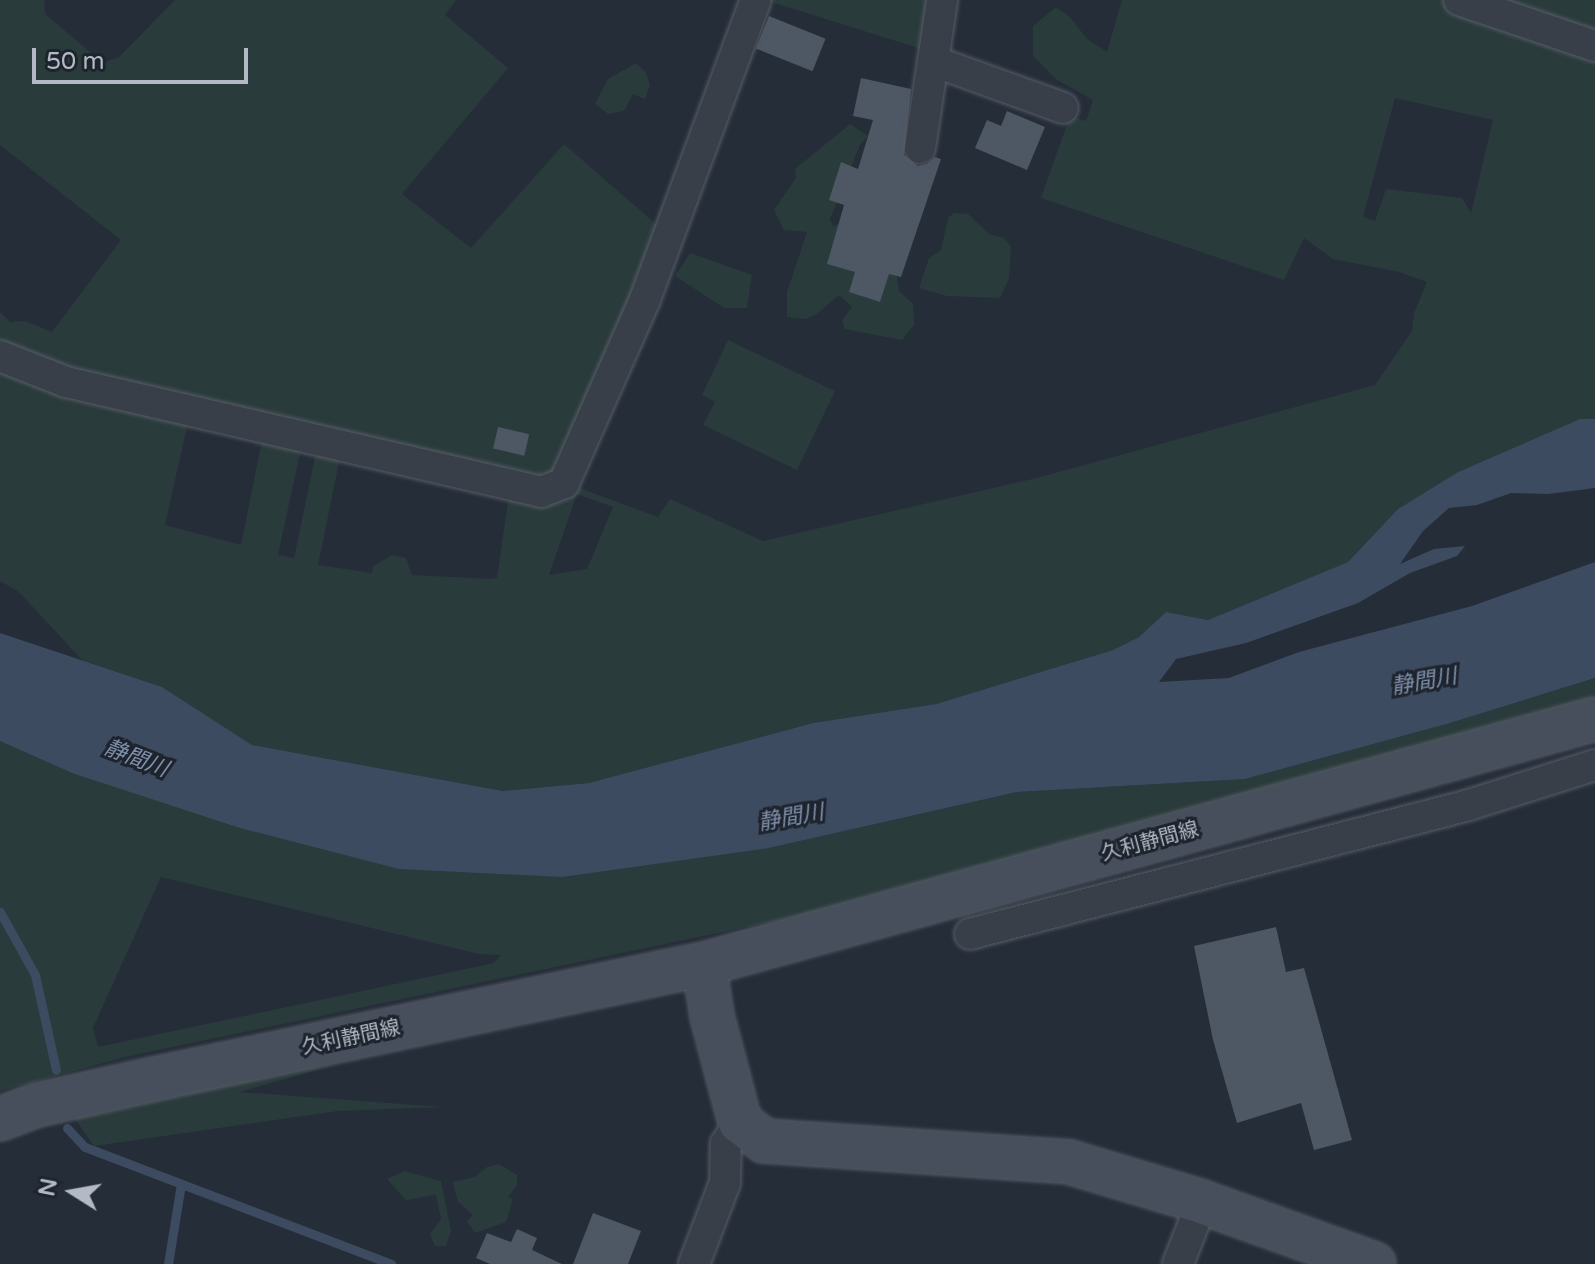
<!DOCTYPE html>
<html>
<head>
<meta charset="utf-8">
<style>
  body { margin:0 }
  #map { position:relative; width:1595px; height:1264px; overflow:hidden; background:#252d39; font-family:"Varela Round","Noto Sans JP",sans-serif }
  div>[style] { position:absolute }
  .green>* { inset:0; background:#2a3b3c }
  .water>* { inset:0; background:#3d4b60 }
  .stream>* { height:9px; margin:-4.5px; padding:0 4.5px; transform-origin:4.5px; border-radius:4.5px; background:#3d4b60 }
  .building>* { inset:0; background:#4e5764; transform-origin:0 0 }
  .roads { filter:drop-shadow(0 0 2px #575d67) drop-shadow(0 0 2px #575d67) }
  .minor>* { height:30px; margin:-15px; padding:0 15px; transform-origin:15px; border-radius:15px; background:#393f49 }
  .secondary>* { height:42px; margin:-21px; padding:0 21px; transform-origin:21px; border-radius:21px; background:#474f5c }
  span { translate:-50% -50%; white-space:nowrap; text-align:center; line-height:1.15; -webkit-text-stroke:6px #1e242e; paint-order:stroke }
  .street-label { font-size:20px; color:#b4bac5 }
  .water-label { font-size:22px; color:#7f90aa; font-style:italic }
  .north { position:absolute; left:32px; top:1152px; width:80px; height:80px; -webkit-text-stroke:6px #1e242e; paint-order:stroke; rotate:281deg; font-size:22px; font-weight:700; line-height:32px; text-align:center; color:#b4bac5 }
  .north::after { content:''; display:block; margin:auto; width:28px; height:36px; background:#b4bac5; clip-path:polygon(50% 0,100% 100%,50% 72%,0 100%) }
  .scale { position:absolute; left:32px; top:48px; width:216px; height:36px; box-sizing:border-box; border:4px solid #b4bac5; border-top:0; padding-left:10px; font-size:24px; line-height:28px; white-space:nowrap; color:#b4bac5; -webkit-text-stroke:6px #1e242e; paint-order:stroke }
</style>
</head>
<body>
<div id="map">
  <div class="green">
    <i style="clip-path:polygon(0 0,44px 0,45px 14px,103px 63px,119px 57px,175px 0,456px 0,445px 15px,508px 68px,402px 194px,471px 248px,564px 144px,666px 233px,563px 480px,540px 489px,0 352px,0 312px,10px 322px,25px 321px,52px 332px,121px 240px,0 145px)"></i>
    <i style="clip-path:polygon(765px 0,942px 0,934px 53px)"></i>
    <i style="clip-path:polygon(evenodd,1122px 0,1444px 0,1595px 51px,1595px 419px,1580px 419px,1458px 472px,1398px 509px,1348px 562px,1208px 620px,1166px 612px,1139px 637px,1113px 650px,936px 704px,813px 723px,589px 783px,503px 791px,252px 745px,162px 687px,82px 660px,18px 591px,0 581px,0 357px,190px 413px,165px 525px,241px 545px,264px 430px,303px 439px,278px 555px,294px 558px,318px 443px,342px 448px,318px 565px,372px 573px,373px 566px,392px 555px,406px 558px,412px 575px,490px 579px,497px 578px,510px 488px,541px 495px,645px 302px,579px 488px,658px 517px,670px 499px,763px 541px,1037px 478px,1375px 385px,1412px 331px,1414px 313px,1427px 282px,1399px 272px,1333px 259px,1304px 238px,1284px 280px,1041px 198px,1070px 116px,1086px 121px,1093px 100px,1057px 80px,1033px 56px,1033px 26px,1056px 7px,1070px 17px,1087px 39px,1107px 52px,1122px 0,1395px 98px,1493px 120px,1471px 213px,1462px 198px,1386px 189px,1375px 221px,1363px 217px,1395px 98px,1122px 0,577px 494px,613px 507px,587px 569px,549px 575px,577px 494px)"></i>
    <i style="clip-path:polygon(1483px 0,1595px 0,1595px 38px)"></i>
    <i style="clip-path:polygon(636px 63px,646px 73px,650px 85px,645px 99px,633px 94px,624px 111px,608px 114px,595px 104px,608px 79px)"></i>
    <i style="clip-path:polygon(850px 124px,868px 136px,860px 145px,830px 219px,833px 226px,847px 221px,896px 270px,899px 291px,913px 304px,914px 325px,902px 340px,845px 329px,842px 321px,852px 307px,839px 295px,817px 314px,806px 319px,787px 317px,787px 292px,807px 232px,784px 230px,774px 210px,796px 178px,795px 169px)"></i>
    <i style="clip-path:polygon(954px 213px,968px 214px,989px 234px,1004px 238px,1011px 247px,1009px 278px,1000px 298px,947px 296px,919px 288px,929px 258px,941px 250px,948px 218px)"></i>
    <i style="clip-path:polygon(690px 253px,752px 275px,747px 308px,724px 308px,675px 276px)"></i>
    <i style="clip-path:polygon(728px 340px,835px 391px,797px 470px,703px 425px,715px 402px,702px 395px)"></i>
    <i style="clip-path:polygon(evenodd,1595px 678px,1595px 708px,957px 883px,125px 1057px,0 1091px,0 741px,72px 773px,769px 848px,1017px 792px,1245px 779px,1450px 723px,1595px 678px,161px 877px,479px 954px,501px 955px,494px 963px,98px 1047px,93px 1028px,161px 877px)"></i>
    <i style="clip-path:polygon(334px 1065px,240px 1092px,443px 1107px,338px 1111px,94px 1146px,73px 1116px,163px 1092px)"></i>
    <i style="clip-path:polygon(499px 1164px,517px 1175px,517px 1185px,508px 1197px,513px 1199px,506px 1222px,475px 1233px,467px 1221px,473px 1215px,458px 1202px,453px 1182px,475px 1177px,487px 1167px)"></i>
    <i style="clip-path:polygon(404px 1171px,441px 1181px,451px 1231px,446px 1246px,435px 1246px,430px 1234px,441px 1219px,436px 1195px,406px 1200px,387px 1179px)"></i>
  </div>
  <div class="water">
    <i style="clip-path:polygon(1580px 419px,1595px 419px,1595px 488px,1548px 494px,1511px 493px,1477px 505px,1449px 508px,1423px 531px,1400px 564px,1434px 549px,1465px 546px,1457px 556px,1410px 573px,1358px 603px,1246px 643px,1176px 659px,1159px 682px,1229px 678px,1299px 652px,1472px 606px,1595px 562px,1595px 678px,1450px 723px,1245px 779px,1017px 792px,769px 848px,562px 877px,399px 869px,240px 828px,72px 773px,0 741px,0 633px,162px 687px,252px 745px,503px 791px,589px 783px,813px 723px,936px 704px,1113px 650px,1139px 637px,1166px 612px,1208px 620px,1348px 562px,1398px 509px,1458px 472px)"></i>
  </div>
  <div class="stream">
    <i style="left:0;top:912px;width:72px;rotate:60.9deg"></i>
    <i style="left:35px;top:975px;width:97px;rotate:77.5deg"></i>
    <i style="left:67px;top:1128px;width:26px;rotate:47deg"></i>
    <i style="left:85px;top:1147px;width:328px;rotate:20.9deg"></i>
    <i style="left:168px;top:1264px;width:81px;rotate:-80.8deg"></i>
  </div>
  <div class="building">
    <i style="left:769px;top:16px;width:61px;height:35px;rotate:22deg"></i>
    <i style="clip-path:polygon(861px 78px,911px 89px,904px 155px,918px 166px,927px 164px,935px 157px,941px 159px,901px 277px,889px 274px,880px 302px,849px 292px,855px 272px,827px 264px,844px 205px,829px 200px,841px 162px,858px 169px,873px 120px,853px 116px)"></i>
    <i style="clip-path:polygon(1007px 111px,1045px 127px,1027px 170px,975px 148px,987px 120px,1001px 126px)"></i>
    <i style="left:498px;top:427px;width:32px;height:22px;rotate:13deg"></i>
    <i style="clip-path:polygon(1276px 927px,1286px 972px,1304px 968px,1352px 1140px,1314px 1150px,1301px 1103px,1237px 1123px,1213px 1040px,1194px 946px)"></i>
    <i style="clip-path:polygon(593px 1213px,641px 1231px,628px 1264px,573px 1264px)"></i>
    <i style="clip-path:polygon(517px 1229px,537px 1238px,532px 1250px,562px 1264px,490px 1264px,476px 1258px,487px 1233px,511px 1242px)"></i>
  </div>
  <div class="roads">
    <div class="minor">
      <i style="left:1459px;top:0;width:144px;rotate:18.7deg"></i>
      <i style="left:933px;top:61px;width:138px;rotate:19.9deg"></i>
      <i style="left:920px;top:148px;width:150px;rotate:-81.5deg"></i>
      <i style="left:0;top:356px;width:71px;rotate:21.5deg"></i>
      <i style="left:66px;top:382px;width:488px;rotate:13deg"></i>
      <i style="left:541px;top:492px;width:25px;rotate:-21deg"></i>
      <i style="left:564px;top:483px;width:198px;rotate:-66.2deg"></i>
      <i style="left:644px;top:302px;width:322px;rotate:-69.7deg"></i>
      <i style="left:970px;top:934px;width:515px;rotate:-14.49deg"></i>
      <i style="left:1469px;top:805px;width:132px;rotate:-17.6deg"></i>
      <i style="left:694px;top:1264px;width:87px;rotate:-69.1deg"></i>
      <i style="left:725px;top:1183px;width:39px;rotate:-89deg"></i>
      <i style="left:726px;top:1144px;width:26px;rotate:-58deg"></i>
      <i style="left:1178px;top:1264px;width:66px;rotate:-68.8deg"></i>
    </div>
    <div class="secondary">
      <i style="left:704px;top:964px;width:53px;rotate:81.3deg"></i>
      <i style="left:712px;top:1016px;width:110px;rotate:75.2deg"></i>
      <i style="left:740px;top:1122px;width:31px;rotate:38deg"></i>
      <i style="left:764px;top:1141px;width:306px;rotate:3.9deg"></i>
      <i style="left:1069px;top:1162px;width:139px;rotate:16.7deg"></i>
      <i style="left:1202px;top:1202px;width:183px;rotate:19.8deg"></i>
      <i style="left:0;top:1119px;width:40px;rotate:-21deg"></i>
      <i style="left:37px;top:1105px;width:120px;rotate:-12.5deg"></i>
      <i style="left:154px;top:1079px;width:562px;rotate:-11.81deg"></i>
      <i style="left:704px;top:964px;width:924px;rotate:-15.37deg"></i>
    </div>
  </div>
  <div class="street-label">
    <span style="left:1150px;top:842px;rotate:-15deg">久利静間線</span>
    <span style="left:351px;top:1038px;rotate:-12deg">久利静間線</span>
  </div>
  <div class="water-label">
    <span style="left:1424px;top:682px;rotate:-10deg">静間川</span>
    <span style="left:136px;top:759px;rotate:21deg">静間川</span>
    <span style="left:791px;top:818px;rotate:-10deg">静間川</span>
  </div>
  <div class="north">N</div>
  <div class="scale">50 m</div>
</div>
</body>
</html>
